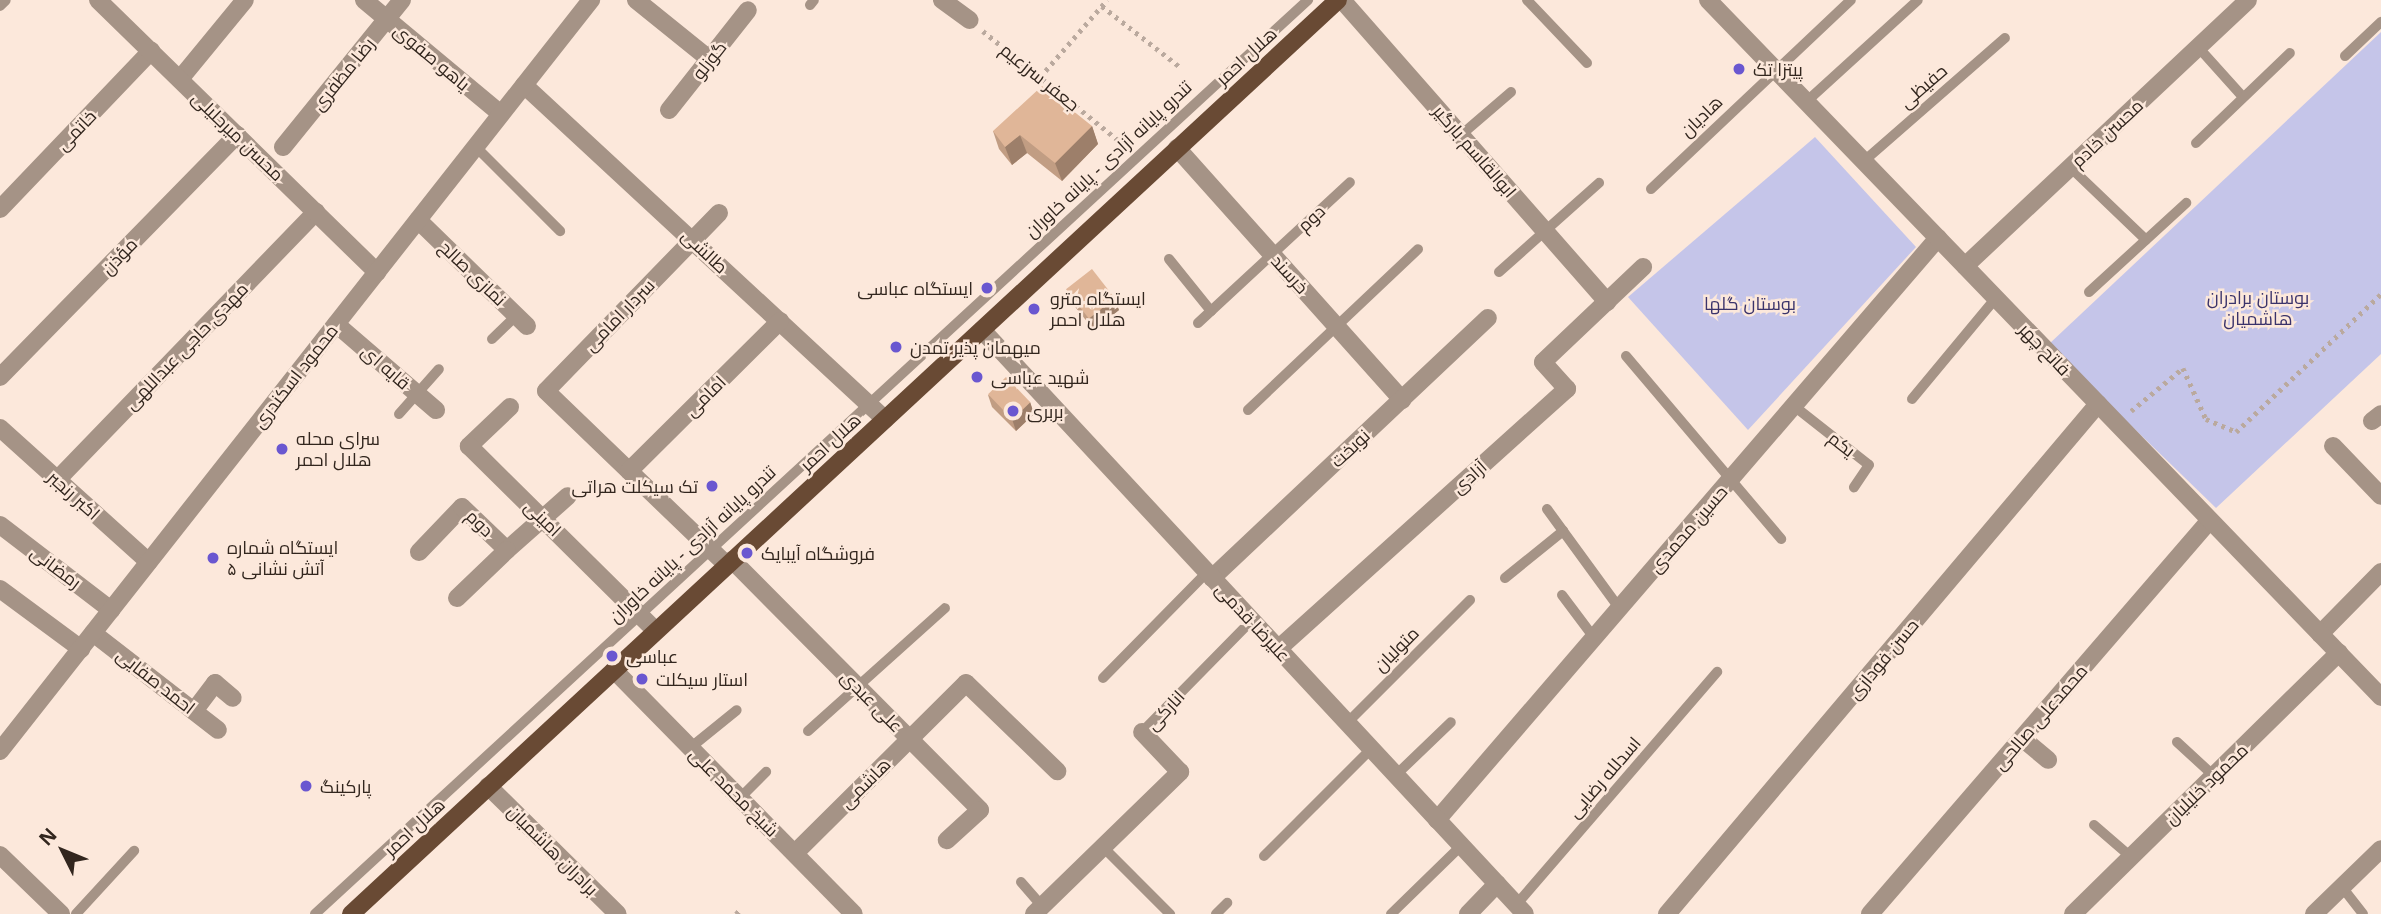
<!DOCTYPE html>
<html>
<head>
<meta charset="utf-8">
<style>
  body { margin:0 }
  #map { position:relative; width:2381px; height:914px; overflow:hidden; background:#fce8db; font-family:"Noto Sans",Cairo,sans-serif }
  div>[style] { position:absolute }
  .green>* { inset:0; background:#c5c5e9 }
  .path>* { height:4.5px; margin-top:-2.25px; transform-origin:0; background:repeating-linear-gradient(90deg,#baa99e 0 3.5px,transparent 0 8.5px) }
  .service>* { height:10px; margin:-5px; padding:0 5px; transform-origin:5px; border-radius:5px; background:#a59386 }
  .minor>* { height:18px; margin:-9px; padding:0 9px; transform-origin:9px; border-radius:9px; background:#a59386 }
  .tertiary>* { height:18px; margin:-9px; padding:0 9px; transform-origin:9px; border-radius:9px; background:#a59386 }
  .primary>* { height:18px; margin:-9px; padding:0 9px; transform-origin:9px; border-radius:9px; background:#694a34 }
  .wall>* { inset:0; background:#c19d83 }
  .shaded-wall>* { inset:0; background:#9d7f6a }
  .building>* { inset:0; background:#e0b698; transform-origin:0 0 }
  .dots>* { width:19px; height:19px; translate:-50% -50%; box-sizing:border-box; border:4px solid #fce8db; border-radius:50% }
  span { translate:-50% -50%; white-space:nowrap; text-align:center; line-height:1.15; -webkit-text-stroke:5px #fce8db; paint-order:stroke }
  .street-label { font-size:18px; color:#32261e }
  .poi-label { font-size:18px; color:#32261e }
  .left { translate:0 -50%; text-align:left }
  .right { translate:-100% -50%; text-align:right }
  .park-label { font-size:18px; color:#3a336b }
  .north { position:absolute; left:28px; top:816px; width:70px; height:70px; -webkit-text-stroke:5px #fce8db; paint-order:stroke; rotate:313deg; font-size:19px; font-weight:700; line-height:28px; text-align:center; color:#32261e }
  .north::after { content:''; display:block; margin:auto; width:24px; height:32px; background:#32261e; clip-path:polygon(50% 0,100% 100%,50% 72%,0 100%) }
</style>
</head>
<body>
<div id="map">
  <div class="green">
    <i style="clip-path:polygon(2381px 32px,2381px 354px,2216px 508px,2048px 345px)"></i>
    <i style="clip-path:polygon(1815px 137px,1916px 247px,1748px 430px,1628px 297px)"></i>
  </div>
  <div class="path">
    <i style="left:1102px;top:6px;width:99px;rotate:38deg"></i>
    <i style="left:983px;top:31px;width:185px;rotate:38.9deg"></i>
    <i style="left:1040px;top:77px;width:102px;rotate:-49deg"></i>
    <i style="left:2131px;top:411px;width:67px;rotate:-39.6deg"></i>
    <i style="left:2183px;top:368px;width:56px;rotate:65.7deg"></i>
    <i style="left:2206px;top:419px;width:33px;rotate:23deg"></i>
    <i style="left:2236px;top:432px;width:200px;rotate:-43.6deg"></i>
    <i style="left:736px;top:914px;width:8px;rotate:-50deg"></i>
  </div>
  <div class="service">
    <i style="left:1527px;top:0;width:87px;rotate:46.4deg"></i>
    <i style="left:810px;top:5px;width:6px;rotate:-51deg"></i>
    <i style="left:0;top:6px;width:8px;rotate:-45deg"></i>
    <i style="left:2198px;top:47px;width:67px;rotate:48deg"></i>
    <i style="left:2345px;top:56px;width:50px;rotate:-43.4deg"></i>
    <i style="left:1806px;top:102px;width:151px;rotate:-42.3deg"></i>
    <i style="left:1461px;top:135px;width:66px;rotate:-40.7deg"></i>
    <i style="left:2196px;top:143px;width:130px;rotate:-43.8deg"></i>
    <i style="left:476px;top:147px;width:119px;rotate:45deg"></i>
    <i style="left:1864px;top:161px;width:187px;rotate:-41.1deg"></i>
    <i style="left:2070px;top:167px;width:105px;rotate:43.8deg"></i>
    <i style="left:1651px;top:189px;width:275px;rotate:-43.4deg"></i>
    <i style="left:1169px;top:259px;width:67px;rotate:51.1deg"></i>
    <i style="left:1499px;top:272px;width:134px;rotate:-41.7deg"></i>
    <i style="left:2089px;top:292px;width:132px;rotate:-42.5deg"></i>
    <i style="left:1198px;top:323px;width:207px;rotate:-42.8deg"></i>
    <i style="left:492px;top:339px;width:35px;rotate:-44deg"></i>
    <i style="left:1626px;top:356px;width:240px;rotate:49.7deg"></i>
    <i style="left:1912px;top:399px;width:131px;rotate:-50.3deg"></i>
    <i style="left:1794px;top:406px;width:95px;rotate:38.2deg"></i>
    <i style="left:1869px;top:465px;width:27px;rotate:124deg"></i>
    <i style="left:1248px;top:410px;width:234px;rotate:-43.4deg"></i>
    <i style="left:399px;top:414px;width:60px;rotate:-48.4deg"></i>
    <i style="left:1547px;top:509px;width:124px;rotate:53.9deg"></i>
    <i style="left:1505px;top:578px;width:75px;rotate:-39deg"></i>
    <i style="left:1562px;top:595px;width:55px;rotate:53.1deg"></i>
    <i style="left:1103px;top:678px;width:148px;rotate:-45.5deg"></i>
    <i style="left:1347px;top:723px;width:174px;rotate:-45deg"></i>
    <i style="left:808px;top:731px;width:184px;rotate:-41.9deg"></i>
    <i style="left:1142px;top:732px;width:157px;rotate:-45.5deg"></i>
    <i style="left:2177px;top:742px;width:50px;rotate:42.6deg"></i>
    <i style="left:690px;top:748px;width:60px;rotate:-39deg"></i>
    <i style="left:1396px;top:775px;width:76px;rotate:-43.9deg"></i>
    <i style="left:740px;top:798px;width:37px;rotate:-45deg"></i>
    <i style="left:2094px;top:825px;width:49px;rotate:40.9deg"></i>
    <i style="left:1103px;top:847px;width:95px;rotate:45deg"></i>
    <i style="left:1264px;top:856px;width:151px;rotate:-45deg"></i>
    <i style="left:1021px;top:882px;width:32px;rotate:49deg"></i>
    <i style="left:2342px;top:887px;width:34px;rotate:52deg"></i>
    <i style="left:1516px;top:905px;width:308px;rotate:-49.2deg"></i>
    <i style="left:76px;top:914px;width:86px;rotate:-47.4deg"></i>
    <i style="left:315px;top:914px;width:1350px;rotate:-42.63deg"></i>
    <i style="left:1216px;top:914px;width:16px;rotate:-45deg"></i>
    <i style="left:1391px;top:914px;width:98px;rotate:-44.2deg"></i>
  </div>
  <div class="minor">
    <i style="left:364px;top:0;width:178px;rotate:39.8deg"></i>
    <i style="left:636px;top:0;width:94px;rotate:38.9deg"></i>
    <i style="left:942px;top:0;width:34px;rotate:36deg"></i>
    <i style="left:1342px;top:0;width:402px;rotate:48.7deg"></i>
    <i style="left:180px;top:79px;width:102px;rotate:-50.6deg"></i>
    <i style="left:524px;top:85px;width:492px;rotate:42.8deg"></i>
    <i style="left:669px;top:110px;width:127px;rotate:-51.7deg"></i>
    <i style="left:283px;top:147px;width:189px;rotate:-51deg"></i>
    <i style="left:1177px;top:148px;width:338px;rotate:48.2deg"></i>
    <i style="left:0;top:209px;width:219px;rotate:-46.3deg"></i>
    <i style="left:719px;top:213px;width:248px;rotate:134.2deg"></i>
    <i style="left:546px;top:391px;width:251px;rotate:43.9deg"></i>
    <i style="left:418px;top:220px;width:152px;rotate:44.2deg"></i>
    <i style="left:1965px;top:266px;width:388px;rotate:-43.2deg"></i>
    <i style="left:336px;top:324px;width:132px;rotate:40.7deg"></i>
    <i style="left:0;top:377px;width:339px;rotate:-45.6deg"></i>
    <i style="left:510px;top:407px;width:57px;rotate:136.4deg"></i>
    <i style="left:469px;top:446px;width:263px;rotate:44.7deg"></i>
    <i style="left:2372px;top:421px;width:11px;rotate:-38deg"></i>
    <i style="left:2333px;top:446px;width:69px;rotate:46.2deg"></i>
    <i style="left:629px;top:471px;width:213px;rotate:-44.8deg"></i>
    <i style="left:57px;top:480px;width:373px;rotate:-46deg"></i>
    <i style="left:0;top:525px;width:140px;rotate:37.4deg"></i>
    <i style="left:419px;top:552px;width:62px;rotate:-46.3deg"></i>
    <i style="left:462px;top:507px;width:62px;rotate:43.7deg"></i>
    <i style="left:507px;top:550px;width:81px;rotate:-41.5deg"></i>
    <i style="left:732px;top:560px;width:352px;rotate:45.2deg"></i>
    <i style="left:980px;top:810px;width:45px;rotate:137.7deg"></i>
    <i style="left:1212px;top:578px;width:379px;rotate:-43.3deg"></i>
    <i style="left:0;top:589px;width:101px;rotate:36.5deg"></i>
    <i style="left:457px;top:598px;width:69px;rotate:-43.8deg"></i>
    <i style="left:93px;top:633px;width:158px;rotate:37.8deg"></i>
    <i style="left:2320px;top:634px;width:87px;rotate:-45.5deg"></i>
    <i style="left:1278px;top:649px;width:389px;rotate:-42deg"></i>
    <i style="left:1567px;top:389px;width:36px;rotate:-132deg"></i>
    <i style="left:1543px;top:362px;width:138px;rotate:-43.5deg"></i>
    <i style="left:614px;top:670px;width:342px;rotate:45.5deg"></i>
    <i style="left:194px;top:711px;width:35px;rotate:-53deg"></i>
    <i style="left:215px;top:683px;width:23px;rotate:40deg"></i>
    <i style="left:2022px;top:738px;width:34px;rotate:40deg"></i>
    <i style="left:488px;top:786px;width:182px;rotate:44.6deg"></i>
    <i style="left:1437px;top:820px;width:768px;rotate:-49.28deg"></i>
    <i style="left:795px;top:853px;width:241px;rotate:-44.8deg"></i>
    <i style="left:966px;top:683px;width:127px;rotate:44deg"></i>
    <i style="left:1034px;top:914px;width:204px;rotate:-44.2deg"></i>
    <i style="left:1180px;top:772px;width:55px;rotate:-133.5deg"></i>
    <i style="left:1468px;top:914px;width:42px;rotate:-46deg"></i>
    <i style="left:1667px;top:914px;width:668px;rotate:-49.8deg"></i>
    <i style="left:1870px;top:914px;width:520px;rotate:-49.21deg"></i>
    <i style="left:2073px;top:914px;width:373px;rotate:-44.5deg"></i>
    <i style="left:2314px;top:914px;width:93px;rotate:-44.1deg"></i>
  </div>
  <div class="tertiary">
    <i style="left:98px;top:0;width:390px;rotate:44.3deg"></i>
    <i style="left:1708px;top:0;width:969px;rotate:46deg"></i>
    <i style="left:982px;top:330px;width:797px;rotate:47.08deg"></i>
    <i style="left:0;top:428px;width:200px;rotate:42deg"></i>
    <i style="left:0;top:751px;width:956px;rotate:-51.8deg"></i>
    <i style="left:0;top:855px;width:85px;rotate:44deg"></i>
  </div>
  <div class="primary">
    <i style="left:351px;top:914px;width:1345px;rotate:-42.8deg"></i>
  </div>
  <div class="wall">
    <i style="clip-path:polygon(1092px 126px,1098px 144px,1062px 181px,1027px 153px,1012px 165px,999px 149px,993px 131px)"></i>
    <i style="clip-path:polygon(1067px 290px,1119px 310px,1094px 330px,1071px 302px)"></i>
    <i style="clip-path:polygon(988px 395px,1030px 402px,1034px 414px,1016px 431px,992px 407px)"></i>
  </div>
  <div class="shaded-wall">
    <i style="clip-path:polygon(1092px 126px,1098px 144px,1062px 181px,1055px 163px)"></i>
    <i style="clip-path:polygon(1020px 135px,1027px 153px,1012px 165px,1005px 147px)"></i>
    <i style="clip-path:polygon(1115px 298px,1119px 310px,1094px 330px,1090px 318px)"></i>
    <i style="clip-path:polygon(1030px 402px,1034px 414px,1016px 431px,1012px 419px)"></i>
  </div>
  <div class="building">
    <i style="clip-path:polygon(1042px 86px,1092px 126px,1055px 163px,1020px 135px,1005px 147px,993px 131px)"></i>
    <i style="left:1092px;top:269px;width:37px;height:33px;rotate:52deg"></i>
    <i style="left:1006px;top:377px;width:35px;height:25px;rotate:46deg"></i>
  </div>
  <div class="dots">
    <i style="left:1739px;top:69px;background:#6a57d0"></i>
    <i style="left:987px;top:288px;background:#6a57d0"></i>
    <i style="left:1034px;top:309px;background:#6a57d0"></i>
    <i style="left:896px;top:347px;background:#6a57d0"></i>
    <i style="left:977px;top:377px;background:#6a57d0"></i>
    <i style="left:1013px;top:411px;background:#6a57d0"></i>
    <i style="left:282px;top:449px;background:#6a57d0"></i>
    <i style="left:712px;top:486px;background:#6a57d0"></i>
    <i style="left:747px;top:553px;background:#6a57d0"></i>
    <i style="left:213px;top:558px;background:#6a57d0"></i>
    <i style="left:612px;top:656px;background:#6a57d0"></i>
    <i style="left:642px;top:679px;background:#6a57d0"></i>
    <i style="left:306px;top:786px;background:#6a57d0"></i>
  </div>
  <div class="street-label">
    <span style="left:1246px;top:56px;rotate:-43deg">هلال احمر</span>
    <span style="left:432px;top:57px;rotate:40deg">یاهو صفوی</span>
    <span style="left:709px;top:60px;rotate:-52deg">گوزلو</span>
    <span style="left:343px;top:74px;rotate:-51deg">رضا مظفری</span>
    <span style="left:1040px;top:77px;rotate:39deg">جعفر سرزعیم</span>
    <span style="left:1923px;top:86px;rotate:-41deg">حفیظی</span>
    <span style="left:1701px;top:116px;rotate:-44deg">هادیان</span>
    <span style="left:76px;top:130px;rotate:-46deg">خاتمی</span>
    <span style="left:2107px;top:133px;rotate:-43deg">محسن خادم</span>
    <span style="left:238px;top:136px;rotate:44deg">محسن میرجلیلی</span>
    <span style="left:1475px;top:151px;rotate:49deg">ابوالقاسم بارگیر</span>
    <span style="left:1108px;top:159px;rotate:-43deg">تندرو پایانه آزادی - پایانه خاوران</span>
    <span style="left:1311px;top:218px;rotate:-43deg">دوم</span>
    <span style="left:705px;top:251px;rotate:43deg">طالشی</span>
    <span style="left:119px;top:256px;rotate:-46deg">مؤذن</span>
    <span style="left:473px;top:273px;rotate:44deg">نمازی صالح</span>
    <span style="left:1290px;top:274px;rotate:48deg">خرسند</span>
    <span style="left:619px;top:315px;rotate:-46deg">سردار امامی</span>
    <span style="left:186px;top:346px;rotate:-46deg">مهدی حاجی عبداللهی</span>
    <span style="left:2045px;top:349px;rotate:46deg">فاتح چهر</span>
    <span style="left:386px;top:367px;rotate:41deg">قایه ای</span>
    <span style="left:295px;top:376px;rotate:-52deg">محمود اسکندری</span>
    <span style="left:705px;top:396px;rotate:-45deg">امامی</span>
    <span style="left:830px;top:442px;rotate:-43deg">هلال احمر</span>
    <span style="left:1842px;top:444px;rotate:38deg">یکم</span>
    <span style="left:1350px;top:448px;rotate:-43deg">نوبخت</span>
    <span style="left:1469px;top:477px;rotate:-42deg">آزادی</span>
    <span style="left:74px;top:495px;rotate:42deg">اکبر رنجبر</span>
    <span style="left:543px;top:518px;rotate:44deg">امینی</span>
    <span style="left:480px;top:523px;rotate:44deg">دوم</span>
    <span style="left:1688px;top:529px;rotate:-49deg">حسین محمدی</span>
    <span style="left:692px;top:544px;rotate:-43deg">تندرو پایانه آزادی - پایانه خاوران</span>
    <span style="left:56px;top:567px;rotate:37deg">رمضانی</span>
    <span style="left:1253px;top:622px;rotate:47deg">علیرضا قدمی</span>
    <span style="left:1396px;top:649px;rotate:-45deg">متولیان</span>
    <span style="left:1883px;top:659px;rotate:-50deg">حسن فودازی</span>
    <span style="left:156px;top:681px;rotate:38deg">احمد صفایی</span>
    <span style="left:872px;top:701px;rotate:45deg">علی عبدی</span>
    <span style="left:1165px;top:710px;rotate:-47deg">انارکی</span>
    <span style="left:2040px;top:717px;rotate:-49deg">محمدعلی صالحی</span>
    <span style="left:1604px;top:777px;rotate:-49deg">اسدلله رضایی</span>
    <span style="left:865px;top:783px;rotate:-45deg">هاشمی</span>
    <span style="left:2206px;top:784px;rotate:-44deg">محمود خلیلیان</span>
    <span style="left:734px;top:792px;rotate:45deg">شیخ محمد علی</span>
    <span style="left:414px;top:827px;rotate:-43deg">هلال احمر</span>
    <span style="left:553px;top:850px;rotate:45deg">برادران هاشمیان</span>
  </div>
  <div class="poi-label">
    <span class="left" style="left:1753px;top:69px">پیتزا تک</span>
    <span class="right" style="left:973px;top:288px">ایستگاه عباسی</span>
    <span class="left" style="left:1050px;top:309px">ایستگاه مترو<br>هلال احمر</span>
    <span class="left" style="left:910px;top:347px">میهمان پذیر تمدن</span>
    <span class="left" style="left:991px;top:377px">شهید عباسی</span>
    <span class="left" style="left:1027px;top:411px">بربری</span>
    <span class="left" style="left:296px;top:449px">سرای محله<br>هلال احمر</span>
    <span class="right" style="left:698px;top:486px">تک سیکلت هراتی</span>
    <span class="left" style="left:227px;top:558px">ایستگاه شماره<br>۵ آتش نشانی</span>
    <span class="left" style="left:761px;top:553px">فروشگاه آیبایک</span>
    <span class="left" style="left:626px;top:656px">عباسی</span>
    <span class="left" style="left:656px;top:679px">استار سیکلت</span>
    <span class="left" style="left:320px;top:786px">پارکینگ</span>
  </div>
  <div class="park-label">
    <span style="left:2258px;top:308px">بوستان برادران<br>هاشمیان</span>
    <span style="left:1750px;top:303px">بوستان گلها</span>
  </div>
  <div class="north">N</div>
</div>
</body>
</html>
